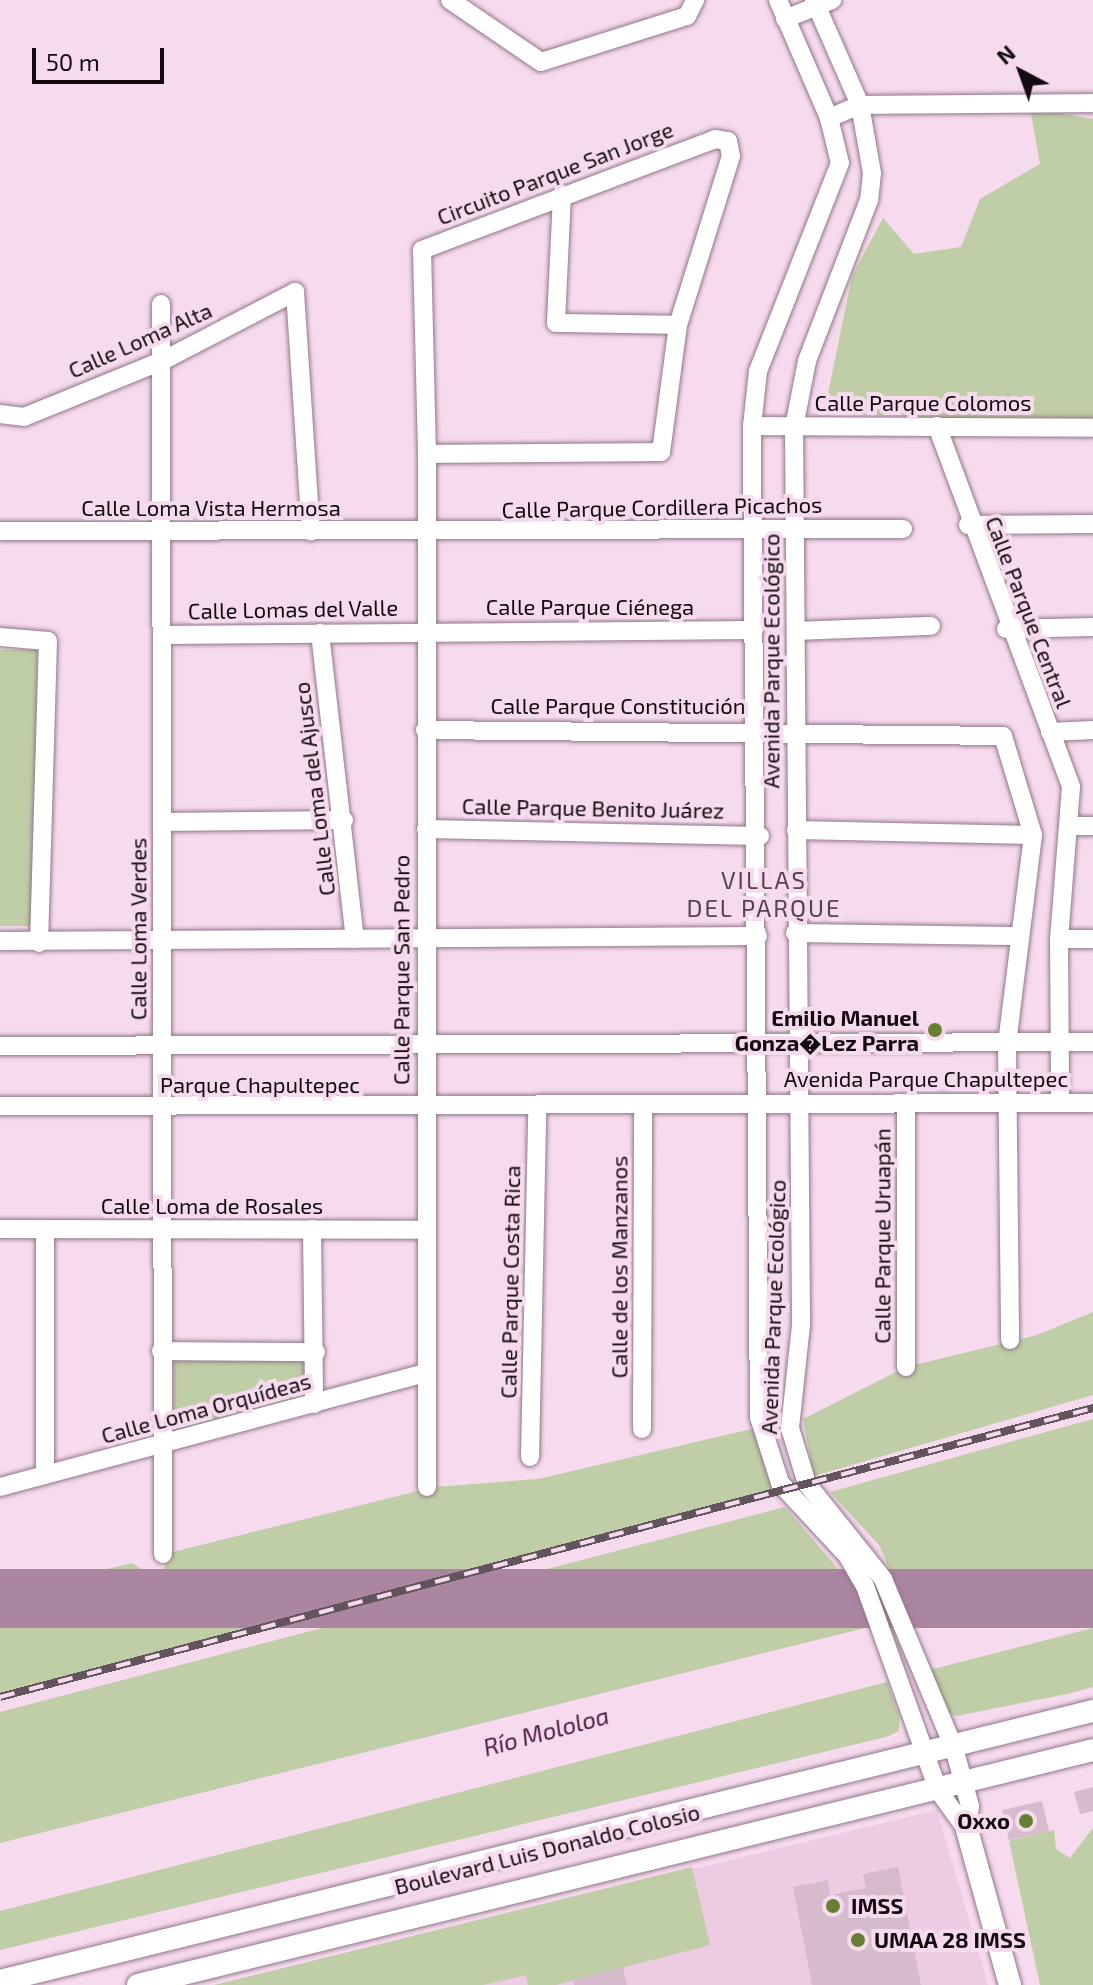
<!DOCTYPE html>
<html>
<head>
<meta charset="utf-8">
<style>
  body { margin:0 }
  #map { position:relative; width:1093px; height:1985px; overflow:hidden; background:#f6daed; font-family:"Exo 2",sans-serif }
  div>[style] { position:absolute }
  .built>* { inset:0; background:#edcbe3 }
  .green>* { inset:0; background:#bfcea6; transform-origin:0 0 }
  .water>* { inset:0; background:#ab86a0; transform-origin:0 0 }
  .building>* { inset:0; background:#d6bbcd; transform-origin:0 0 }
  .roads { filter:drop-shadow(0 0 2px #907789) drop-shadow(0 0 2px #907789) }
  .minor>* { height:18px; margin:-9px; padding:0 9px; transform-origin:9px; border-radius:9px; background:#fff }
  .major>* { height:22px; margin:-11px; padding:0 11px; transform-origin:11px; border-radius:11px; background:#fff }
  .rail>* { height:8px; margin-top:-4px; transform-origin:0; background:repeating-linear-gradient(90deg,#f6daed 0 15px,#62535d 0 30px); box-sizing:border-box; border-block:2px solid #62535d }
  .dots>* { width:22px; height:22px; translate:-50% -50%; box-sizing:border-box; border:4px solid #f6daed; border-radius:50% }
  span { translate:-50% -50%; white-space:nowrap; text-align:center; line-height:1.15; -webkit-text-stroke:8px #f6daed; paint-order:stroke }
  .street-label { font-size:22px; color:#140b11 }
  .poi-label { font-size:22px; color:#140b11; font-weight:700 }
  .right { translate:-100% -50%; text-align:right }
  .left { translate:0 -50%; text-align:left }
  .neighbourhood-label { font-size:24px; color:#584151; letter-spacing:2px }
  .water-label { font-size:24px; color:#4b1b40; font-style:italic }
  .north { position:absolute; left:981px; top:32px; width:80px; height:80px; -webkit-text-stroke:6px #f6daed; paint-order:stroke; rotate:319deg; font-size:22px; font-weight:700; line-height:32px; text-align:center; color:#140b11 }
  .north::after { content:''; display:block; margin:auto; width:28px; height:36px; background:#140b11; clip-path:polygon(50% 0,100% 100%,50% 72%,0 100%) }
  .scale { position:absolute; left:32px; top:48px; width:132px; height:36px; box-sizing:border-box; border:4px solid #140b11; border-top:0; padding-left:10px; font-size:24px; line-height:28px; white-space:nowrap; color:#140b11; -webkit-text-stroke:6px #f6daed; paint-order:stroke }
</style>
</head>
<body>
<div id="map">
  <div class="built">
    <i style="clip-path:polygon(937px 1810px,988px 1985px,289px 1985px,285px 1968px)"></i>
  </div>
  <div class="green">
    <i style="clip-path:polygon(1030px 108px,1093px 119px,1093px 424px,824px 413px,852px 276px,883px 218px,914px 254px,961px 247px,980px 199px,1040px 164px)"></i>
    <i style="left:0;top:650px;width:37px;height:276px"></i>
    <i style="clip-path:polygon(1093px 1312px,1093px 1395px,814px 1476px,803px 1419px,906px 1367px,1037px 1335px)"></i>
    <i style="clip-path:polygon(173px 1355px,307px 1356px,307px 1400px,174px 1433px)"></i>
    <i style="clip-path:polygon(1093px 1419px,1093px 1569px,910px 1617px,879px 1545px,830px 1492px)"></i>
    <i style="clip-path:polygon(764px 1426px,779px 1488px,0 1695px,0 1595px,132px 1563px,164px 1584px,165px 1554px,434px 1487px,538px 1479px)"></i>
    <i style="clip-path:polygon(785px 1507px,839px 1570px,865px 1628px,0 1843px,0 1712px)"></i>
    <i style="clip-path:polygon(1093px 1628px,1093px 1687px,1067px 1694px,956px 1716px,945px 1711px,926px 1671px)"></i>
    <i style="clip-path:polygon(887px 1682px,899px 1716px,899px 1731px,886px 1737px,0 1950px,0 1911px)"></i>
    <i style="clip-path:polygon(1093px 1828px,1093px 1985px,1040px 1985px,1009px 1841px,1054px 1830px,1056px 1849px,1070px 1858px)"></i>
    <i style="clip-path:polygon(692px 1867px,710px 1945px,556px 1985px,528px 1985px,526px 1975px,483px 1985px,214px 1985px)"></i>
  </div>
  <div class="water">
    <i style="left:1093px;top:1569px;width:59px;height:1127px;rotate:90deg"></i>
  </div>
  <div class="building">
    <i style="clip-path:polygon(1093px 1787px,1093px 1811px,1080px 1814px,1074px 1792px)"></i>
    <i style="left:1042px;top:1801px;width:31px;height:41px;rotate:77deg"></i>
    <i style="clip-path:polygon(898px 1867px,921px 1985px,812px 1985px,793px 1887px,828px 1880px,830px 1895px,866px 1888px,863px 1874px)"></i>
    <i style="clip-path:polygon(623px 1967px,627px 1985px,574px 1985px,573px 1980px)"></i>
  </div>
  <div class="roads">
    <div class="minor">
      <i style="left:450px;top:0;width:110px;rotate:34.3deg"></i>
      <i style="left:541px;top:62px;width:153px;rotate:-17.5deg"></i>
      <i style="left:687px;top:16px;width:18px;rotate:-63deg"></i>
      <i style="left:778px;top:0;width:129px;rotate:66.6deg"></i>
      <i style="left:829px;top:118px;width:46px;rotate:76.3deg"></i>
      <i style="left:840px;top:163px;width:224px;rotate:111.5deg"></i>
      <i style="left:758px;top:371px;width:55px;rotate:96.2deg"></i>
      <i style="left:752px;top:426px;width:991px;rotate:89.6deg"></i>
      <i style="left:759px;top:1417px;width:69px;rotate:72.3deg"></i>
      <i style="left:780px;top:1483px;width:98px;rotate:47.1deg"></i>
      <i style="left:847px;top:1555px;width:36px;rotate:60deg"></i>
      <i style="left:865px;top:1586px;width:217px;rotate:70.3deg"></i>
      <i style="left:938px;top:1790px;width:49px;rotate:54.1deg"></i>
      <i style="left:814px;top:0;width:115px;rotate:66.3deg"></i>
      <i style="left:860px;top:105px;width:69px;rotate:80deg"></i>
      <i style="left:872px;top:173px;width:27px;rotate:96deg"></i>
      <i style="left:869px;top:200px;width:173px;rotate:111.1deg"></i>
      <i style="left:807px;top:361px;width:67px;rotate:101.1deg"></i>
      <i style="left:794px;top:427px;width:898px;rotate:89.55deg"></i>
      <i style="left:801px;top:1325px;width:104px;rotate:96.1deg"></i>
      <i style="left:790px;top:1428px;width:59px;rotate:73.1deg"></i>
      <i style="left:807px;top:1484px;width:122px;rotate:51.3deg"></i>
      <i style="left:883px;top:1579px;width:183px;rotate:67.2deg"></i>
      <i style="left:954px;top:1748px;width:60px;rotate:74.6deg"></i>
      <i style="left:970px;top:1806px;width:24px;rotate:97deg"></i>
      <i style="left:785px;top:19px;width:51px;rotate:-22deg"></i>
      <i style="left:829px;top:118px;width:34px;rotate:-23deg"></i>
      <i style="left:860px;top:105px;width:233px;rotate:-0.5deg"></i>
      <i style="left:715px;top:139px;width:13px;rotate:9deg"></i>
      <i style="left:728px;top:141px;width:15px;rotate:79deg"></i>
      <i style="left:731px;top:156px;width:177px;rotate:107.4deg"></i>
      <i style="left:678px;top:325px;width:128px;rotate:97.6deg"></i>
      <i style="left:661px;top:452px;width:234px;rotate:179.5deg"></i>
      <i style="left:427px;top:454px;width:204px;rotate:-91.4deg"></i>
      <i style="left:422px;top:250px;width:313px;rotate:-20.7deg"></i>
      <i style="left:562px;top:195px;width:128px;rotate:92.7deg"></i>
      <i style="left:556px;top:323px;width:122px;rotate:0.9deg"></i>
      <i style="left:161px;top:304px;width:1250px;rotate:89.91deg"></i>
      <i style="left:0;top:414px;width:24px;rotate:7deg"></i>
      <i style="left:24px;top:417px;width:149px;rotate:-22.1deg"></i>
      <i style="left:162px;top:361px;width:150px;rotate:-27.4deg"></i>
      <i style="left:295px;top:292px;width:240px;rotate:86.2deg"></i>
      <i style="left:752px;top:426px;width:341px;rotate:0.3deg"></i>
      <i style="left:937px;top:426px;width:385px;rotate:69.6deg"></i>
      <i style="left:1071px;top:787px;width:152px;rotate:94.5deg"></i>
      <i style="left:1059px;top:939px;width:163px;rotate:89.6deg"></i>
      <i style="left:427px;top:454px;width:1033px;rotate:90deg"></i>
      <i style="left:968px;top:525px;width:125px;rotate:-0.5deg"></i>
      <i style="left:0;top:531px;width:903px;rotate:-0.13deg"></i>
      <i style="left:1006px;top:629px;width:87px;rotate:-1.3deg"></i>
      <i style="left:798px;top:631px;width:133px;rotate:-2.2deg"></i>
      <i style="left:320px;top:633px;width:308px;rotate:83.5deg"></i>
      <i style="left:162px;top:635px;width:592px;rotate:-0.48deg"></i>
      <i style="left:0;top:637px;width:48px;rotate:4.8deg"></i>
      <i style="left:48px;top:641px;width:302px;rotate:91.7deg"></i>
      <i style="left:425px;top:730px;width:578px;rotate:0.59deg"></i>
      <i style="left:1003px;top:736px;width:103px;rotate:73.1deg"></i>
      <i style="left:1033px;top:835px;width:210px;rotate:97.1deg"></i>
      <i style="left:1007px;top:1043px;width:297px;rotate:89.4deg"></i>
      <i style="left:1050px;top:732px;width:43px;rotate:-2.7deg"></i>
      <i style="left:162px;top:822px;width:182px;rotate:-0.6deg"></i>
      <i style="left:1073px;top:826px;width:20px"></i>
      <i style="left:426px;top:829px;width:334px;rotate:1.2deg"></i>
      <i style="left:796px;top:830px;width:237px;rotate:1.2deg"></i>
      <i style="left:795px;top:933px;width:220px;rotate:0.8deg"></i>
      <i style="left:1059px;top:939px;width:34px"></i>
      <i style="left:0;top:941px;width:758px;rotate:-0.38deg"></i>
      <i style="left:0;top:1046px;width:1093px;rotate:-0.21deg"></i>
      <i style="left:0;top:1106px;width:1093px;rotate:-0.16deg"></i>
      <i style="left:906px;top:1106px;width:261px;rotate:90deg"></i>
      <i style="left:0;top:1229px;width:424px;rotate:0.1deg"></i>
      <i style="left:312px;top:1229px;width:175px;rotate:89.3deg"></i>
      <i style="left:161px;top:1351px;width:155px;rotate:0.4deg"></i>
      <i style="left:642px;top:1429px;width:324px;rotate:-89.8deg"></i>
      <i style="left:530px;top:1457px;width:348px;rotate:-88.8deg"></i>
      <i style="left:45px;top:1475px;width:244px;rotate:-90deg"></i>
      <i style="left:0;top:1487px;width:439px;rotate:-15deg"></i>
    </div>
    <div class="major">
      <i style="left:967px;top:1830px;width:161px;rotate:74.5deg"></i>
      <i style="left:0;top:1981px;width:1126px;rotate:-13.88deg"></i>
      <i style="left:138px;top:1985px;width:983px;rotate:-13.82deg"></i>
    </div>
  </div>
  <div class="rail">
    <i style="left:0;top:1697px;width:1131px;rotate:-14.81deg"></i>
  </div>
  <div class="dots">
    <i style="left:935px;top:1030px;background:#667f31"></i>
    <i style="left:1026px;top:1821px;background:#667f31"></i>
    <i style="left:833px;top:1906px;background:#667f31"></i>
    <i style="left:858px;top:1940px;background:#667f31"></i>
  </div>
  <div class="street-label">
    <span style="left:555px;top:173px;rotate:-21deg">Circuito Parque San Jorge</span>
    <span style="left:140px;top:340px;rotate:-24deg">Calle Loma Alta</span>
    <span style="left:923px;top:403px">Calle Parque Colomos</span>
    <span style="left:662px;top:507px;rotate:-1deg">Calle Parque Cordillera Picachos</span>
    <span style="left:211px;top:508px">Calle Loma Vista Hermosa</span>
    <span style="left:590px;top:607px">Calle Parque Ciénega</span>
    <span style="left:293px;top:609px;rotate:-1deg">Calle Lomas del Valle</span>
    <span style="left:1029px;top:612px;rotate:69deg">Calle Parque Central</span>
    <span style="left:771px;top:661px;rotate:-90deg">Avenida Parque Ecológico</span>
    <span style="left:618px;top:706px">Calle Parque Constitución</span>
    <span style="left:314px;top:789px;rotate:-97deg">Calle Loma del Ajusco</span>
    <span style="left:593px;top:808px;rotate:1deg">Calle Parque Benito Juárez</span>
    <span style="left:138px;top:929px;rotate:-90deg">Calle Loma Verdes</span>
    <span style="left:401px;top:970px;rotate:-90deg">Calle Parque San Pedro</span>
    <span style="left:926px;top:1079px">Avenida Parque Chapultepec</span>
    <span style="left:260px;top:1085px">Parque Chapultepec</span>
    <span style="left:212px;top:1206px">Calle Loma de Rosales</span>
    <span style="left:882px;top:1236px;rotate:-90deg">Calle Parque Uruapán</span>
    <span style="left:619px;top:1267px;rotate:-90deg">Calle de los Manzanos</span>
    <span style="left:510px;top:1282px;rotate:-89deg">Calle Parque Costa Rica</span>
    <span style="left:773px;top:1307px;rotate:-88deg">Avenida Parque Ecológico</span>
    <span style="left:206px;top:1408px;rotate:-15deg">Calle Loma Orquídeas</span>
    <span style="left:547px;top:1849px;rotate:-14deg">Boulevard Luis Donaldo Colosio</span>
  </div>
  <div class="poi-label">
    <span class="right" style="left:919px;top:1030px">Emilio Manuel<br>Gonza�Lez Parra</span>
    <span class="right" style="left:1010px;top:1821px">Oxxo</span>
    <span class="left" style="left:851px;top:1906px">IMSS</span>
    <span class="left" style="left:874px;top:1940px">UMAA 28 IMSS</span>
  </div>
  <div class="neighbourhood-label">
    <span style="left:764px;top:894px">VILLAS<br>DEL PARQUE</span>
  </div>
  <div class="water-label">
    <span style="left:546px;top:1731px;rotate:-15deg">Río Mololoa</span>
  </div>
  <div class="north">N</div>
  <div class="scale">50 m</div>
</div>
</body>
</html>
